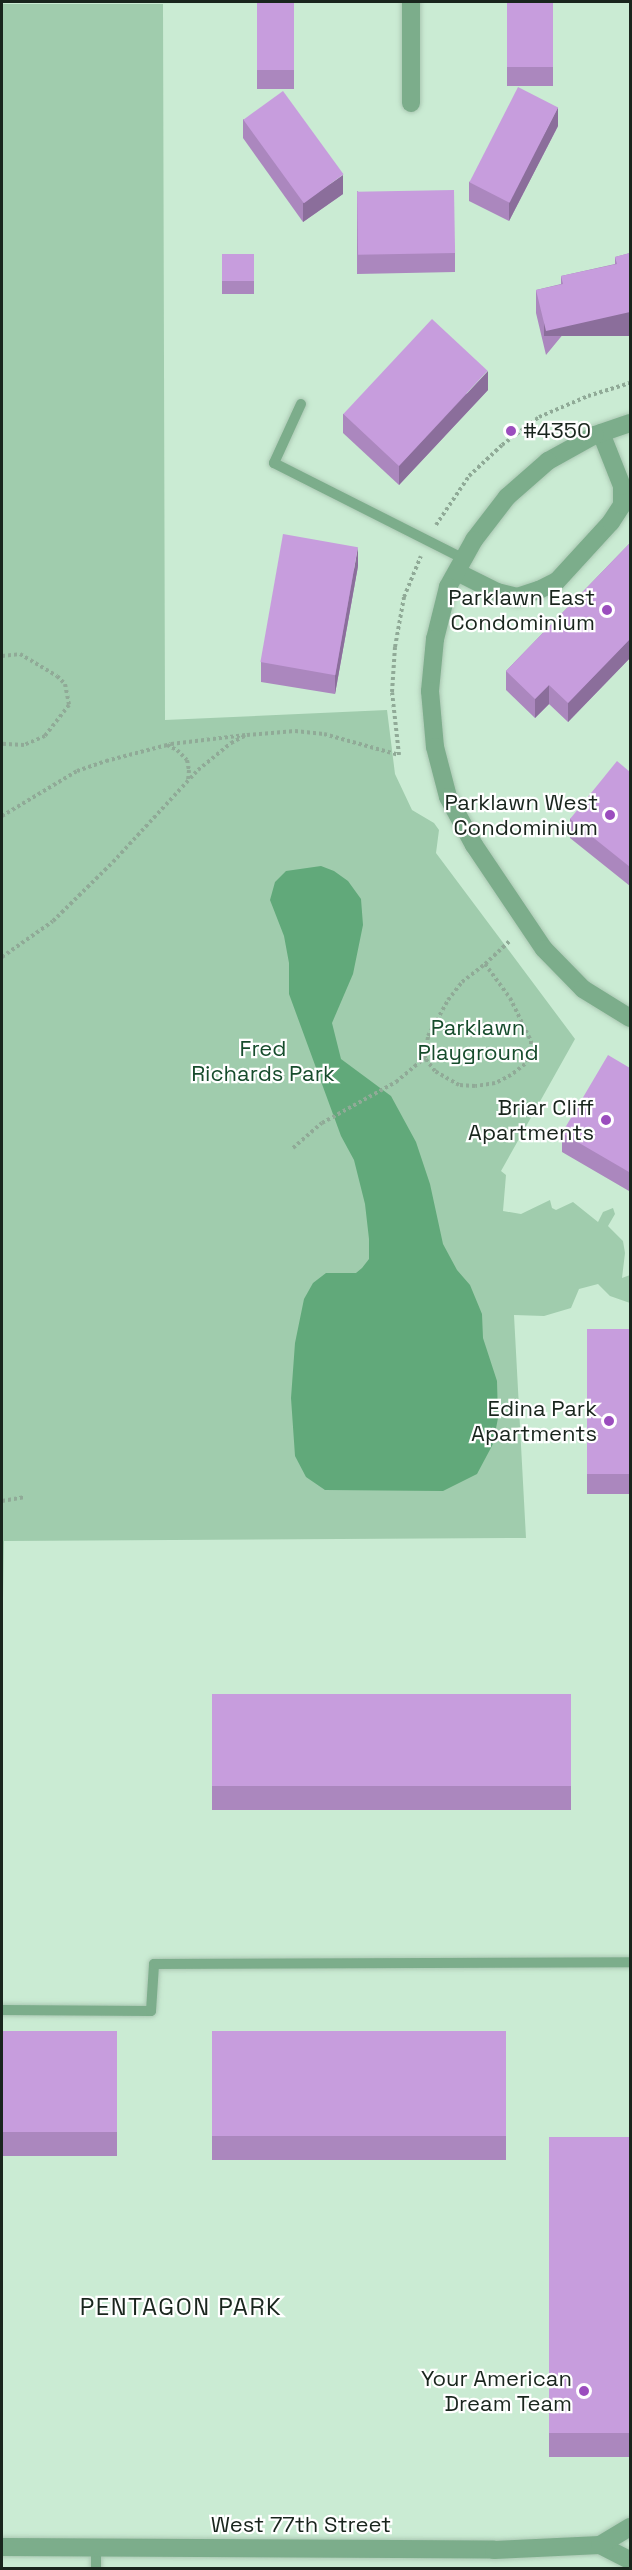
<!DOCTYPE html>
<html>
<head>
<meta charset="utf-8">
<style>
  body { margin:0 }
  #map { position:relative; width:632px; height:2570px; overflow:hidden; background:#caebd3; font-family:"Space Grotesk",sans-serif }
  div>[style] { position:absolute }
  .green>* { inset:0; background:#a0ccad }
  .water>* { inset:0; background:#61a97a }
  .path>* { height:4px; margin-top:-2px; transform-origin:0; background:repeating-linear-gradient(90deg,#90aa97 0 3px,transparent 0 6px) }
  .roads { filter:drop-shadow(0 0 2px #aac7b2) drop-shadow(0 0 2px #aac7b2) }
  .service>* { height:10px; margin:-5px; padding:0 5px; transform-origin:5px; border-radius:5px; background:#7cad8b }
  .minor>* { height:18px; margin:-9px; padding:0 9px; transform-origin:9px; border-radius:9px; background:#7cad8b }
  .tertiary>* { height:18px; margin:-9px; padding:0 9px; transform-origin:9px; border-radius:9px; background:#7cad8b }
  .wall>* { inset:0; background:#ab87be; transform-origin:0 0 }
  .shaded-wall>* { inset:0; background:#8b6e9b; transform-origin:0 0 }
  .building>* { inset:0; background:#c79ddd; transform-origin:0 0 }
  .dots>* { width:16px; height:16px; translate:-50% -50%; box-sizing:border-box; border:3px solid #fff; border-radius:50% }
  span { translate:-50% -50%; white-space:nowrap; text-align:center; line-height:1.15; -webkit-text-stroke:4.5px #fff; paint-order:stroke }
  .poi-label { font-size:22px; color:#19251d }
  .left { translate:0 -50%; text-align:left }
  .right { translate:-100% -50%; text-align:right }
  .park-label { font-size:22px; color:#164c2c }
  .street-label { font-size:22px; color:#19251d }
  .neighbourhood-label { font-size:24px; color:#19251d; letter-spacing:1.5px }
  .frame { position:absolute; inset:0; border:3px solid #19251d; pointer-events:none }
</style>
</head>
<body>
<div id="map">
  <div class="green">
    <i style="clip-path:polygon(2px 4px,163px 4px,165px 720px,387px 710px,395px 774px,412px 810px,434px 823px,439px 830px,436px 853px,575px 1039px,501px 1171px,506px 1175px,503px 1211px,521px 1214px,550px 1200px,552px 1208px,556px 1210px,573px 1202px,598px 1222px,603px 1212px,613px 1208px,615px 1214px,608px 1226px,623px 1241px,625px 1253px,622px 1278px,630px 1275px,630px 1303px,610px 1296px,598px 1284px,579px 1289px,571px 1308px,544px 1316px,514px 1315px,526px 1538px,4px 1541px,2px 1656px)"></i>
  </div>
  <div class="water">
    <i style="clip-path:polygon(321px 866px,334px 871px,348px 881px,361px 899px,363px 925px,353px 974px,332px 1023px,341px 1059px,391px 1096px,416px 1142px,430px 1184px,443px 1244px,457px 1270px,470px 1285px,482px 1314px,483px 1338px,497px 1381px,498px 1418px,493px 1444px,477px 1474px,443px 1491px,325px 1490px,306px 1477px,295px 1456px,291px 1398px,295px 1343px,304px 1299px,313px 1283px,326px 1273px,356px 1273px,362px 1268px,369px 1259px,369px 1239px,365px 1204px,354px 1160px,341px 1136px,289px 994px,289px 963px,284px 936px,270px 900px,275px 882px,286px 871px)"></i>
  </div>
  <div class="path">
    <i style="left:436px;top:525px;width:59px;rotate:-56deg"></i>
    <i style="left:469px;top:476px;width:45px;rotate:-43.2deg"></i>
    <i style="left:502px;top:445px;width:46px;rotate:-37.1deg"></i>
    <i style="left:539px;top:417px;width:53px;rotate:-23.2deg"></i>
    <i style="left:588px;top:396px;width:44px;rotate:-17.2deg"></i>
    <i style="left:2px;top:656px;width:18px;rotate:-6deg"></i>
    <i style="left:20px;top:654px;width:43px;rotate:30.7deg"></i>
    <i style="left:57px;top:676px;width:11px;rotate:45deg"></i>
    <i style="left:65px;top:684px;width:21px;rotate:79deg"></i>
    <i style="left:69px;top:705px;width:39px;rotate:128deg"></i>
    <i style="left:45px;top:736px;width:23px;rotate:157deg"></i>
    <i style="left:24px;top:745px;width:22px;rotate:-177deg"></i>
    <i style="left:167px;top:745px;width:11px;rotate:27deg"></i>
    <i style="left:177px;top:750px;width:14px;rotate:45deg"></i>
    <i style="left:187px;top:760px;width:10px;rotate:79deg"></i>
    <i style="left:189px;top:770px;width:11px;rotate:95deg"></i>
    <i style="left:2px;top:816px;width:87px;rotate:-31deg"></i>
    <i style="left:77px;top:771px;width:31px;rotate:-19deg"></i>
    <i style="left:106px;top:761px;width:67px;rotate:-14.7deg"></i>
    <i style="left:171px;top:744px;width:75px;rotate:-6.9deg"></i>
    <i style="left:2px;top:957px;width:62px;rotate:-35.2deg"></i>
    <i style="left:53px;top:921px;width:84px;rotate:-44.5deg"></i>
    <i style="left:113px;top:862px;width:125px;rotate:-47.3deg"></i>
    <i style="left:198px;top:770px;width:43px;rotate:-39.3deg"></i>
    <i style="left:231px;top:743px;width:18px;rotate:-27deg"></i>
    <i style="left:247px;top:735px;width:48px;rotate:-4.8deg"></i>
    <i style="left:295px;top:731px;width:29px;rotate:6deg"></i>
    <i style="left:324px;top:734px;width:78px;rotate:15.6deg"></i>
    <i style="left:399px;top:755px;width:63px;rotate:-96.3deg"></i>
    <i style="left:392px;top:692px;width:45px;rotate:-86.2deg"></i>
    <i style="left:395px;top:647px;width:51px;rotate:-79.8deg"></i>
    <i style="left:404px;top:597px;width:44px;rotate:-67.5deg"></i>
    <i style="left:485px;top:964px;width:33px;rotate:-43deg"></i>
    <i style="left:293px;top:1148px;width:38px;rotate:-41deg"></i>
    <i style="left:322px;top:1123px;width:85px;rotate:-29deg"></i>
    <i style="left:396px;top:1082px;width:38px;rotate:-40deg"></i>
    <i style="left:425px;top:1058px;width:22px;rotate:-82deg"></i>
    <i style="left:428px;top:1036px;width:41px;rotate:-60.9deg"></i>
    <i style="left:448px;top:1000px;width:23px;rotate:-52deg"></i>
    <i style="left:462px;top:982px;width:29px;rotate:-38deg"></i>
    <i style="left:485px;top:964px;width:42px;rotate:53.7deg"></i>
    <i style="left:510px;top:998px;width:48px;rotate:64deg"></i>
    <i style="left:531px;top:1041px;width:13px;rotate:90deg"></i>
    <i style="left:531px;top:1054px;width:12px;rotate:121deg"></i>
    <i style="left:525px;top:1064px;width:18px;rotate:142deg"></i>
    <i style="left:511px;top:1075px;width:18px;rotate:153deg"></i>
    <i style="left:495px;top:1083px;width:20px;rotate:171deg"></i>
    <i style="left:475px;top:1086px;width:16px;rotate:-176deg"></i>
    <i style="left:459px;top:1085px;width:28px;rotate:-150deg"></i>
    <i style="left:435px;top:1071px;width:16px;rotate:-128deg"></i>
    <i style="left:2px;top:1501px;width:22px;rotate:-10deg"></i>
  </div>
  <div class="roads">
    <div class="service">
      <i style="left:301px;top:404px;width:65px;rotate:114.6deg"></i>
      <i style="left:274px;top:463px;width:213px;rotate:26.8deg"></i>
      <i style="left:2px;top:2010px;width:149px;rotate:0.4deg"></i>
      <i style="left:151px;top:2011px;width:47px;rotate:-86.3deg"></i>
      <i style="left:154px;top:1964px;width:476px;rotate:-0.2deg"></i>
      <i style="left:96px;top:2548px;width:20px;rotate:90deg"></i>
    </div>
    <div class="minor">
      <i style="left:411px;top:2px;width:101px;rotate:90deg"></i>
      <i style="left:457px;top:572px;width:45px;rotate:26.6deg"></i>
      <i style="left:497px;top:592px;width:21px;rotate:14deg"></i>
      <i style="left:517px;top:597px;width:23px;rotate:-18deg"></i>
      <i style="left:539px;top:590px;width:20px;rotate:-27deg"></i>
      <i style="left:557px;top:581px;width:80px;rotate:-47.5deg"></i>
      <i style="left:611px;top:522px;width:20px;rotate:-57deg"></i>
      <i style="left:622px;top:505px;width:19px;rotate:-90deg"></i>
      <i style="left:622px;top:486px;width:57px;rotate:-111.6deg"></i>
    </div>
    <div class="tertiary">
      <i style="left:630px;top:423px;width:37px;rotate:161deg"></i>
      <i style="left:595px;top:435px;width:54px;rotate:151deg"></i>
      <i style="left:548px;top:461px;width:55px;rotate:138.7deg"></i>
      <i style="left:507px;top:497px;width:54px;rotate:127.5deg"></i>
      <i style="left:474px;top:540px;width:54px;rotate:119deg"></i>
      <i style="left:448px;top:587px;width:54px;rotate:104deg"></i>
      <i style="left:435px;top:639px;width:52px;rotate:95.5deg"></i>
      <i style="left:430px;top:691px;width:56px;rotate:84.9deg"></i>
      <i style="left:435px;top:747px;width:52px;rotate:75.4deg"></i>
      <i style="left:448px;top:797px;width:55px;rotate:61.6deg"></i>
      <i style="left:474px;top:845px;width:125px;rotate:56.1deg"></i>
      <i style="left:544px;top:949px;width:56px;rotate:45.7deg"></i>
      <i style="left:583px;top:989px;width:55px;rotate:31.7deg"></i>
      <i style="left:600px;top:2545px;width:34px;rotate:27deg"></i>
      <i style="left:2px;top:2547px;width:492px;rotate:0.3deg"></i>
      <i style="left:494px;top:2550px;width:106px;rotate:-2.7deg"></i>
      <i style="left:600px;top:2545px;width:35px;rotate:-31deg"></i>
    </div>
  </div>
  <div class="wall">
    <i style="left:257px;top:2px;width:37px;height:87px"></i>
    <i style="left:507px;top:2px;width:46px;height:84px"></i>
    <i style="clip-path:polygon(243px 119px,343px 194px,303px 222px,243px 138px)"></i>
    <i style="clip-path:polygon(558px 126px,509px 221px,469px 201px,469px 182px)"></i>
    <i style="clip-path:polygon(357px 191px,455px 253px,455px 272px,357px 274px)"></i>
    <i style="clip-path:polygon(630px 253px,546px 355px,536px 313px,536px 290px,561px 284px,561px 276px,615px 264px,615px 257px)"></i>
    <i style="left:222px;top:254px;width:32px;height:40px"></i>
    <i style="clip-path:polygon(488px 390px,399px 485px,343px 433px,343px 414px)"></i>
    <i style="clip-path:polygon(630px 543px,630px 658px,568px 722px,549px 704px,535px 718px,506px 690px,506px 671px)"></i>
    <i style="clip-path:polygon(358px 566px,335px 694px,261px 682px,261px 662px)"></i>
    <i style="clip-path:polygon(630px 772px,630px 886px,570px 838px,570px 819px)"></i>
    <i style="clip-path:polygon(630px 1068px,630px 1194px,629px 1191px,562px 1152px,562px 1133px)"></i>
    <i style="left:587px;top:1329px;width:43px;height:165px"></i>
    <i style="left:571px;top:1694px;width:116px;height:359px;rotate:90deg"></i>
    <i style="left:2px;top:2031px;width:115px;height:125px"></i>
    <i style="left:212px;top:2031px;width:294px;height:129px"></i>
    <i style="left:549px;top:2137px;width:81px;height:320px"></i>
  </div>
  <div class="shaded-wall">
    <i style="clip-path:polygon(558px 107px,558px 126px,509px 221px,509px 202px)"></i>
    <i style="clip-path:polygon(343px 175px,343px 194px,303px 222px,303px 203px)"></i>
    <i style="left:630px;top:312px;width:24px;height:86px;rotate:90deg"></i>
    <i style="clip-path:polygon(488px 371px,488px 390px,399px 485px,399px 466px)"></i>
    <i style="clip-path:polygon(358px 547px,358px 566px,335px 694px,335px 675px)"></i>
    <i style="clip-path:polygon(630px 639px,630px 658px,568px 722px,568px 703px)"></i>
    <i style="clip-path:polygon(549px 685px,549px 704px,535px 718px,535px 699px)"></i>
  </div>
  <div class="building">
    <i style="left:257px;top:2px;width:37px;height:68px"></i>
    <i style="left:507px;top:2px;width:46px;height:65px"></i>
    <i style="left:518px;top:87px;width:45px;height:107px;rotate:27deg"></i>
    <i style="left:283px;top:91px;width:103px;height:49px;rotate:54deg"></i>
    <i style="left:454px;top:190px;width:63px;height:97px;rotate:89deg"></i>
    <i style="clip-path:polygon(630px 253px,630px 312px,546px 331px,536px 290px,563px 284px,561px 276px,617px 264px,615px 257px)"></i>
    <i style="left:222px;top:254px;width:32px;height:27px"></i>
    <i style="left:432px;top:319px;width:76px;height:130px;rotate:43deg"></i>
    <i style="left:283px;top:534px;width:76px;height:130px;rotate:10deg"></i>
    <i style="clip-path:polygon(630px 543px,630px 639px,568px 703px,549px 685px,535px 699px,506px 671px)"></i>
    <i style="clip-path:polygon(617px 761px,630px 772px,630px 867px,570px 819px)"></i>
    <i style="clip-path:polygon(608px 1055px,630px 1068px,630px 1175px,629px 1172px,562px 1133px)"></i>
    <i style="left:587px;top:1329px;width:43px;height:145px"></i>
    <i style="left:571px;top:1694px;width:92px;height:359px;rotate:90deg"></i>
    <i style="left:2px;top:2031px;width:115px;height:101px"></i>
    <i style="left:212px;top:2031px;width:294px;height:105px"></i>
    <i style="left:549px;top:2137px;width:81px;height:296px"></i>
  </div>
  <div class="dots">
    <i style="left:511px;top:431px;background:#9b4dbe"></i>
    <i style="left:607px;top:610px;background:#9b4dbe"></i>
    <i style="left:610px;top:815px;background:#9b4dbe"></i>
    <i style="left:606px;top:1120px;background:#9b4dbe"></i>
    <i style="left:609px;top:1421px;background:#9b4dbe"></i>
    <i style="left:584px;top:2391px;background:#9b4dbe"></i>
  </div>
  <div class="poi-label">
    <span class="left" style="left:523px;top:431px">#4350</span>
    <span class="right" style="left:595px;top:610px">Parklawn East<br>Condominium</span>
    <span class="right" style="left:598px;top:815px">Parklawn West<br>Condominium</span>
    <span class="right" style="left:594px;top:1120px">Briar Cliff<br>Apartments</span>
    <span class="right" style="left:597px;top:1421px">Edina Park<br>Apartments</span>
    <span class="right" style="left:572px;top:2391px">Your American<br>Dream Team</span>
  </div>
  <div class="park-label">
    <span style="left:478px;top:1040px">Parklawn<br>Playground</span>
    <span style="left:263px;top:1061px">Fred<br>Richards Park</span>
  </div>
  <div class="street-label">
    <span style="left:301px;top:2525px">West 77th Street</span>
  </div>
  <div class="neighbourhood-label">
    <span style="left:181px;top:2307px">PENTAGON PARK</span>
  </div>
  <div class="frame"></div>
</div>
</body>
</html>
